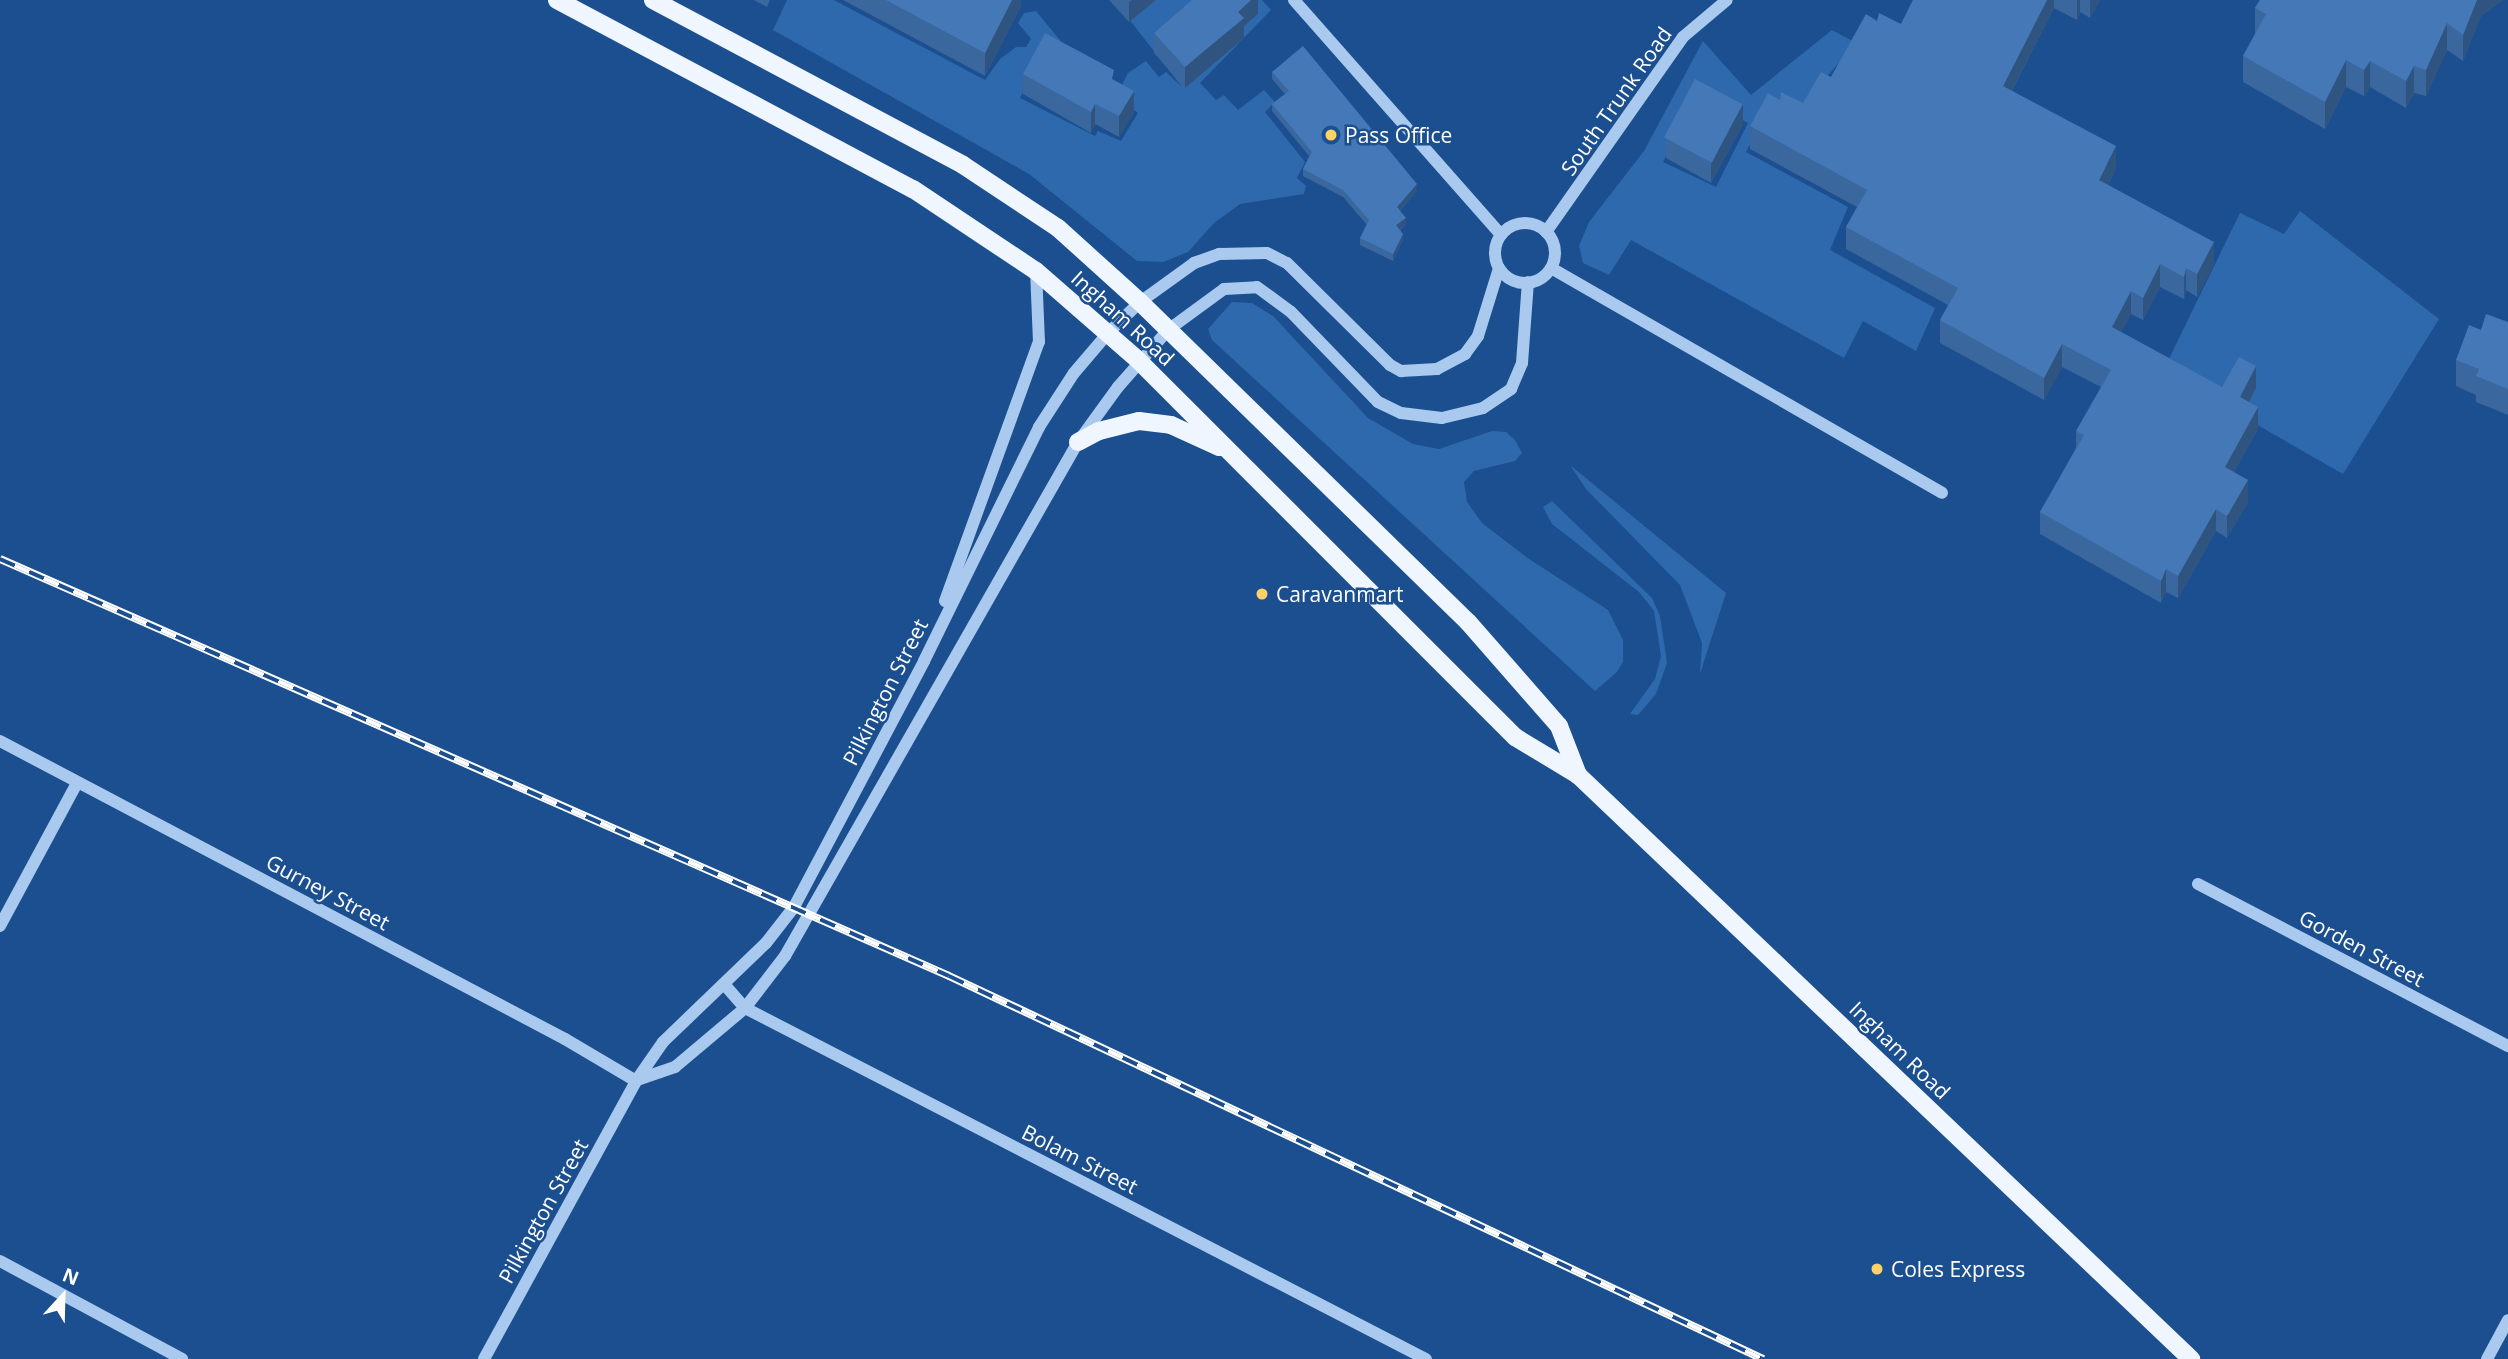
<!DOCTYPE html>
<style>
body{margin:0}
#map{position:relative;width:2508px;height:1359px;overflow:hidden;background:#1b4f8f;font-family:"Open Sans",sans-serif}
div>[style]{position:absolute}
.green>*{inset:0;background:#2e69ad}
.minor>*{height:12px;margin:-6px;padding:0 6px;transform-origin:6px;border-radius:6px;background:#a9c9ee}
.minor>.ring{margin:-6px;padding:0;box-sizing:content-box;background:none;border:12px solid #a9c9ee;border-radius:50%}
.major>*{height:18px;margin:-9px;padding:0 9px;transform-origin:9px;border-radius:9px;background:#f0f6ff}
.rail>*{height:8px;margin-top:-4px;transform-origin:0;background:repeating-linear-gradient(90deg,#1b4f8f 0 16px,#fff 0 32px);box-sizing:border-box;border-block:2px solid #fff}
.wall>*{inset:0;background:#3a679d}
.shaded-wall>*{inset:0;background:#305480}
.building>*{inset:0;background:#4478b7;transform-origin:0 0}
.dots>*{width:19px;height:19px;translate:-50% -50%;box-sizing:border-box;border:4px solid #1b4f8f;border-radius:50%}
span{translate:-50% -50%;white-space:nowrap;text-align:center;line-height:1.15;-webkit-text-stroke:5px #1b4f8f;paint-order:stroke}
.street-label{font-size:21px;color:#fff}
.poi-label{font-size:21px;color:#fff}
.left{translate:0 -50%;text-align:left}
.north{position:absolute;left:28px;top:1261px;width:70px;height:70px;-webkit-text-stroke:5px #1b4f8f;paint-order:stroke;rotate:22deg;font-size:19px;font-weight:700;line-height:28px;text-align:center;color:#fff}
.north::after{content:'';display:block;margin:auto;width:24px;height:32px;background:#fff;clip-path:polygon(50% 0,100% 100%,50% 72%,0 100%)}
</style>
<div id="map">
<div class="green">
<div style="clip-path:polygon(787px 0,834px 0,985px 80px,1000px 59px,1016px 47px,1026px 47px,1031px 39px,1018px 23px,1024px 13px,1036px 11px,1086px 72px,1043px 49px,1020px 98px,1095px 136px,1098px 131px,1121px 141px,1138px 113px,1116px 97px,1128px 73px,1146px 61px,1159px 77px,1166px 72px,1182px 87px,1114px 0,1262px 0,1271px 10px,1200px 83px,1216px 100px,1224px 95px,1238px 110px,1264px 90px,1275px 102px,1265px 112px,1305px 162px,1297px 178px,1306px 186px,1304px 194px,1240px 204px,1214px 223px,1188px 252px,1163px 262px,1137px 261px,1029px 174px,773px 30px)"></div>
<div style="clip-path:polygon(evenodd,1832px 30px,1856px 43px,1818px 87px,1801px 118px,1767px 111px,1746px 152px,1848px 207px,1830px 250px,1935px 308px,1916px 351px,1863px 321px,1844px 358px,1631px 240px,1609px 275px,1583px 263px,1579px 246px,1589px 222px,1644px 151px,1703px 41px,1751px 95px,1832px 30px,1695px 96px,1748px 123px,1716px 187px,1663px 162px,1695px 96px)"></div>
<div style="clip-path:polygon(2300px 211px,2439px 319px,2343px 474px,2163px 371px,2240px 213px,2284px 234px)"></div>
<div style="clip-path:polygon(1232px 302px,1252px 303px,1273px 316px,1368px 418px,1413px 444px,1439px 449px,1492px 431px,1506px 432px,1515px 440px,1522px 453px,1515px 461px,1474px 471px,1464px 482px,1467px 502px,1482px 523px,1529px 559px,1608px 610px,1623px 640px,1623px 662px,1617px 672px,1595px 691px,1212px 340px,1208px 329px)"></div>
<div style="clip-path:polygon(1570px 465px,1726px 593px,1700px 674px,1702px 643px,1680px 585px,1586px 489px)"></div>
<div style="clip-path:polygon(1552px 501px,1652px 598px,1660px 616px,1667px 663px,1656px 694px,1638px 715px,1630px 714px,1655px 679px,1661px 656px,1654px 611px,1639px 592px,1552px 524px,1543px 507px)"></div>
</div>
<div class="minor">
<div style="left:1294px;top:0;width:313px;rotate:48.6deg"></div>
<div class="ring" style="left:1495px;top:223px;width:48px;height:48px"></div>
<div style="left:1546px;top:232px;width:238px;rotate:-54.9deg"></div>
<div style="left:1683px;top:37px;width:57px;rotate:-40.1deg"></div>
<div style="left:1551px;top:268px;width:451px;rotate:29.9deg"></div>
<div style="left:945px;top:601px;width:276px;rotate:-70.1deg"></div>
<div style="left:1039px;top:342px;width:71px;rotate:-92.4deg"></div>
<div style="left:0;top:741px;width:639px;rotate:27.81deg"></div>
<div style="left:565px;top:1039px;width:82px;rotate:30.6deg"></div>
<div style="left:2198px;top:884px;width:350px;rotate:27.6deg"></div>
<div style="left:0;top:926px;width:162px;rotate:-61.7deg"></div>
<div style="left:724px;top:984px;width:32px;rotate:49deg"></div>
<div style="left:745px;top:1008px;width:766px;rotate:27.27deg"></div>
<div style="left:637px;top:1080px;width:40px;rotate:-18.9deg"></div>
<div style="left:675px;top:1067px;width:92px;rotate:-40.1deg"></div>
<div style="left:745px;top:1008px;width:66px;rotate:-52.4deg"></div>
<div style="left:785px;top:956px;width:592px;rotate:-60.32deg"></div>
<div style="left:1078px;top:442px;width:68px;rotate:-54deg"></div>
<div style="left:1118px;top:387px;width:76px;rotate:-48.7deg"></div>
<div style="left:1168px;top:330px;width:69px;rotate:-36.2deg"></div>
<div style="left:1224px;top:289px;width:33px;rotate:-3deg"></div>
<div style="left:1257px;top:287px;width:42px;rotate:36.3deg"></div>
<div style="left:1291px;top:312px;width:125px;rotate:46deg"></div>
<div style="left:1378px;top:402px;width:25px;rotate:26deg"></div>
<div style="left:1401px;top:413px;width:41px;rotate:7deg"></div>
<div style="left:1442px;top:418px;width:42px;rotate:-13.7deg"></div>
<div style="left:1483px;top:408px;width:34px;rotate:-34deg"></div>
<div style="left:1511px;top:389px;width:28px;rotate:-67deg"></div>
<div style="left:1522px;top:363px;width:81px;rotate:-85.8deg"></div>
<div style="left:0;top:1261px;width:207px;rotate:28.3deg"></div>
<div style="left:484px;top:1359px;width:317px;rotate:-61.3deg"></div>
<div style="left:636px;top:1081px;width:47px;rotate:-55.3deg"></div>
<div style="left:663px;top:1042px;width:143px;rotate:-43.9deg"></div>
<div style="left:766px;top:943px;width:46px;rotate:-52.1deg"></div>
<div style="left:794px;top:907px;width:278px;rotate:-62.1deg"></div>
<div style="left:924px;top:661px;width:261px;rotate:-63.8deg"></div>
<div style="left:1039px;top:427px;width:64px;rotate:-57.1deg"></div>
<div style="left:1074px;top:373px;width:54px;rotate:-49.5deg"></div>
<div style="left:1109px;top:332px;width:43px;rotate:-44.1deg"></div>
<div style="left:1140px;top:302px;width:67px;rotate:-35.8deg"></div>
<div style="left:1194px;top:263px;width:27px;rotate:-20deg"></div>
<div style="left:1219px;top:254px;width:48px;rotate:-1.2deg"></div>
<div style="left:1267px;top:253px;width:22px;rotate:27deg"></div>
<div style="left:1287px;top:263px;width:145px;rotate:44.7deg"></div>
<div style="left:1390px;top:365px;width:13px;rotate:29deg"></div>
<div style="left:1401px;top:371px;width:36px;rotate:-3deg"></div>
<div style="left:1437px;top:369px;width:32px;rotate:-28deg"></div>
<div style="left:1465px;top:354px;width:22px;rotate:-54deg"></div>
<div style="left:1478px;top:336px;width:71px;rotate:-72.8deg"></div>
<div style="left:2487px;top:1359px;width:44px;rotate:-61.7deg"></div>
</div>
<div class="major">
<div style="left:557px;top:0;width:403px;rotate:28deg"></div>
<div style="left:913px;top:189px;width:148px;rotate:33.7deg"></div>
<div style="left:1036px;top:271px;width:137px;rotate:41.1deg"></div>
<div style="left:1139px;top:361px;width:532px;rotate:45deg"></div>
<div style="left:1515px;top:737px;width:74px;rotate:31.1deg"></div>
<div style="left:1578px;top:775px;width:847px;rotate:43.61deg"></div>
<div style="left:653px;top:0;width:351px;rotate:28deg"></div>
<div style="left:963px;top:165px;width:114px;rotate:33.6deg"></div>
<div style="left:1058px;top:228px;width:110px;rotate:42.1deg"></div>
<div style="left:1140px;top:302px;width:458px;rotate:44.3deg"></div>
<div style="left:1468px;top:622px;width:138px;rotate:48.8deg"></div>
<div style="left:1559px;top:726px;width:53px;rotate:68.8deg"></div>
<div style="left:1078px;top:442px;width:24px;rotate:-28deg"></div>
<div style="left:1099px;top:431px;width:41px;rotate:-14deg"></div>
<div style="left:1139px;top:421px;width:32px;rotate:7deg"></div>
<div style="left:1171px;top:425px;width:53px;rotate:24.6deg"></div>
</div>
<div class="rail">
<div style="left:0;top:559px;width:1037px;rotate:23.72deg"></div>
<div style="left:949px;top:976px;width:900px;rotate:25.2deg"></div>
</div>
<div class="wall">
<div style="clip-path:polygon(754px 0,770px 0,767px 7px)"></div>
<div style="clip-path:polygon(843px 0,1021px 0,1021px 6px,985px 76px)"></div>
<div style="clip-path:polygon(1109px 0,1156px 0,1129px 22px)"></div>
<div style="clip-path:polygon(1258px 0,1258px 14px,1244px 26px,1244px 38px,1185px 88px,1154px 53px,1154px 33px)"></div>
<div style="clip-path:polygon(1913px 0,2100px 0,2090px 18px,2080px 12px,2077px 20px,2054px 8px,2012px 91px,2116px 169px,2108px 185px,2214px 264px,2197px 297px,2186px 290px,2184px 299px,2160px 287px,2143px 320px,2131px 314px,2121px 332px,2222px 387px,2256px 388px,2249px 402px,2258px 429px,2234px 472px,2248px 502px,2227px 538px,2216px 531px,2178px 598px,2166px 592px,2161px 603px,2040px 534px,2040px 512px,2076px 448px,2076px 431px,2101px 387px,2062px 367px,2044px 400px,1940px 343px,1940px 320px,1948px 305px,1846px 249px,1846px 227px,1857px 207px,1750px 149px,1750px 126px,1780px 100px,1803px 103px,1831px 77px,1877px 21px,1901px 24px)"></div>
<div style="clip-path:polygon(2260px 0,2503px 0,2481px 16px,2463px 61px,2447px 50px,2426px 96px,2414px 93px,2406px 108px,2370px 87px,2364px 96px,2346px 87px,2325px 129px,2243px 82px,2243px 56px,2255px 34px,2255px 8px)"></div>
<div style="clip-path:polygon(1272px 72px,1417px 191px,1400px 211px,1406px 225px,1400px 230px,1403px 240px,1393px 261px,1360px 245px,1360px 238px,1367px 225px,1343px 197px,1303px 176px,1303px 169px,1309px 156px,1272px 111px,1272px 104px,1285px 94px,1272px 79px)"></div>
<div style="clip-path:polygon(1023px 74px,1114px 81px,1134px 112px,1119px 137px,1095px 124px,1091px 133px,1023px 94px)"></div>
<div style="clip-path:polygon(1743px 124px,1711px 183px,1666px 158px,1666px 138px)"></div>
<div style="clip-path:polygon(2508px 322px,2508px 415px,2476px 402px,2476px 395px,2456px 386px,2456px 360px,2481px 330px)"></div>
</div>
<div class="shaded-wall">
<div style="clip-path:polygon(1012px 0,1021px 0,1021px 6px,985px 76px,985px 53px)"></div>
<div style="clip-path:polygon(1132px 0,1156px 0,1129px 22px,1129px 2px)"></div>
<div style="clip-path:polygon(1251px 0,1258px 0,1258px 14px,1244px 26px,1244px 38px,1185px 88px,1185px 67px,1238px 12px)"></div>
<div style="clip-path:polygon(2047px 0,2054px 0,2054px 8px,2003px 108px,2003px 86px)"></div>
<div style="clip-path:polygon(2077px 0,2080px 0,2080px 12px,2077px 20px)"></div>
<div style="clip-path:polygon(2090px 0,2100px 0,2090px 18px)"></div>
<div style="clip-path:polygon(2477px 0,2503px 0,2481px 16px,2463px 61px,2463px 35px)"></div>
<div style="clip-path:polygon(2447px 23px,2447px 50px,2426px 96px,2426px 70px)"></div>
<div style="clip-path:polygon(2346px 60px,2346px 87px,2325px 129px,2325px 102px)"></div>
<div style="clip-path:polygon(2370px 61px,2370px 87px,2364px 96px,2364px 70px)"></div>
<div style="clip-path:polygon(2414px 66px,2414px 93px,2406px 108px,2406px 81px)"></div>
<div style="clip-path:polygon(1134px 91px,1134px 112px,1119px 137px,1119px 116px)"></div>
<div style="clip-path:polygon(1095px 104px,1095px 124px,1091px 133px,1091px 112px)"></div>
<div style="clip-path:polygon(1743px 104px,1743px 124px,1711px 183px,1711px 163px)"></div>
<div style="clip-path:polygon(2116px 146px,2116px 169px,2099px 202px,2099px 180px)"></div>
<div style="clip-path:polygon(1417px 184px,1417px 191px,1397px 214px,1397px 207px)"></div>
<div style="clip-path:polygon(1406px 218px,1406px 225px,1396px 232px,1396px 225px)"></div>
<div style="clip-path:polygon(1403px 234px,1403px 240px,1393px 261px,1393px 254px)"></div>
<div style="clip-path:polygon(2214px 242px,2214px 264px,2197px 297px,2197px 274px)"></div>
<div style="clip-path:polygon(2160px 264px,2160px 287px,2143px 320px,2143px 298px)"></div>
<div style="clip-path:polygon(2186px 268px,2186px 290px,2184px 299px,2184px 277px)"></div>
<div style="clip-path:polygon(2131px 291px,2131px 314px,2112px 349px,2112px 327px)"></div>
<div style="clip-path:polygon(2062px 344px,2062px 367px,2044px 400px,2044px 378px)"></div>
<div style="clip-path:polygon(2256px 366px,2256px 388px,2240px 420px,2240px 397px)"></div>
<div style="clip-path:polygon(2258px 407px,2258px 429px,2225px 489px,2225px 467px)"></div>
<div style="clip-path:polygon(2248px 480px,2248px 502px,2227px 538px,2227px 516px)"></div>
<div style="clip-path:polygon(2216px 509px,2216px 531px,2178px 598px,2178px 576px)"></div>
<div style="clip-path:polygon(2166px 569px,2166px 592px,2161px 603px,2161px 581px)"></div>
</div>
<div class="building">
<div style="clip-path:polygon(886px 0,1012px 0,985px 53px)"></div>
<div style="clip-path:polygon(1192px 0,1251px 0,1238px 12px,1244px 18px,1185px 67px,1154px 33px)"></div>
<div style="clip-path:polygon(1913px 0,2047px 0,2003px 86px,2116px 146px,2099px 180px,2214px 242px,2197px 274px,2186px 268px,2184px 277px,2160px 264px,2143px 298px,2131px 291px,2112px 327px,2222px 387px,2239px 357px,2256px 366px,2240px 397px,2258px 407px,2225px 467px,2248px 480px,2227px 516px,2216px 509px,2178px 576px,2166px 569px,2161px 581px,2040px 512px,2084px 435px,2076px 431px,2111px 370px,2062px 344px,2044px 378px,1940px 320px,1958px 288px,1846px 227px,1867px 190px,1750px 126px,1768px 93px,1780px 100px,1781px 92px,1803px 103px,1821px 72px,1831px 77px,1866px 14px,1877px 21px,1879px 13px,1901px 24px)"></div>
<div style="clip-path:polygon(2260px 0,2477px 0,2463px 35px,2447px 23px,2426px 70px,2414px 66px,2406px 81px,2370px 61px,2364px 70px,2346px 60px,2325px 102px,2243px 56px,2266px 14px,2255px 8px)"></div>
<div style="clip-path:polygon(1045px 33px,1114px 70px,1112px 79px,1134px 91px,1119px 116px,1095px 104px,1091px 112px,1023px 74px)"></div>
<div style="clip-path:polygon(1303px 46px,1417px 184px,1397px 207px,1406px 218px,1396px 225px,1403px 234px,1393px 254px,1360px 238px,1369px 220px,1343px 190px,1303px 169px,1312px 152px,1272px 104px,1289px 91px,1272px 72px)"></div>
<div style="left:1695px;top:79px;width:54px;height:66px;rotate:28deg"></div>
<div style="clip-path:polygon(2486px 314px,2508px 322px,2508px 389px,2476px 376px,2479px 369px,2456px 360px,2469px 325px,2481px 330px)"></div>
</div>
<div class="dots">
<div style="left:1331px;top:135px;background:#ffd166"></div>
<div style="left:1262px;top:594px;background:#ffd166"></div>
<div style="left:1877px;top:1269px;background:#ffd166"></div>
</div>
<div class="street-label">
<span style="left:1616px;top:101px;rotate:-55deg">South Trunk Road</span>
<span style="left:1123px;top:318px;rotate:42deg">Ingham Road</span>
<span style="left:885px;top:692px;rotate:-63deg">Pilkington Street</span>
<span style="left:328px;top:892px;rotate:28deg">Gurney Street</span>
<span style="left:2362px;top:948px;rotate:28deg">Gorden Street</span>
<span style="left:1900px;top:1050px;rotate:44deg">Ingham Road</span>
<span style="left:1080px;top:1159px;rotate:27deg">Bolam Street</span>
<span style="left:543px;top:1211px;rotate:-61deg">Pilkington Street</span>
</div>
<div class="poi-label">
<span class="left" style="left:1345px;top:135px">Pass Office</span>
<span class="left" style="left:1276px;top:594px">Caravanmart</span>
<span class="left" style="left:1891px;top:1269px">Coles Express</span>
</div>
<div class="north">N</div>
</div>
